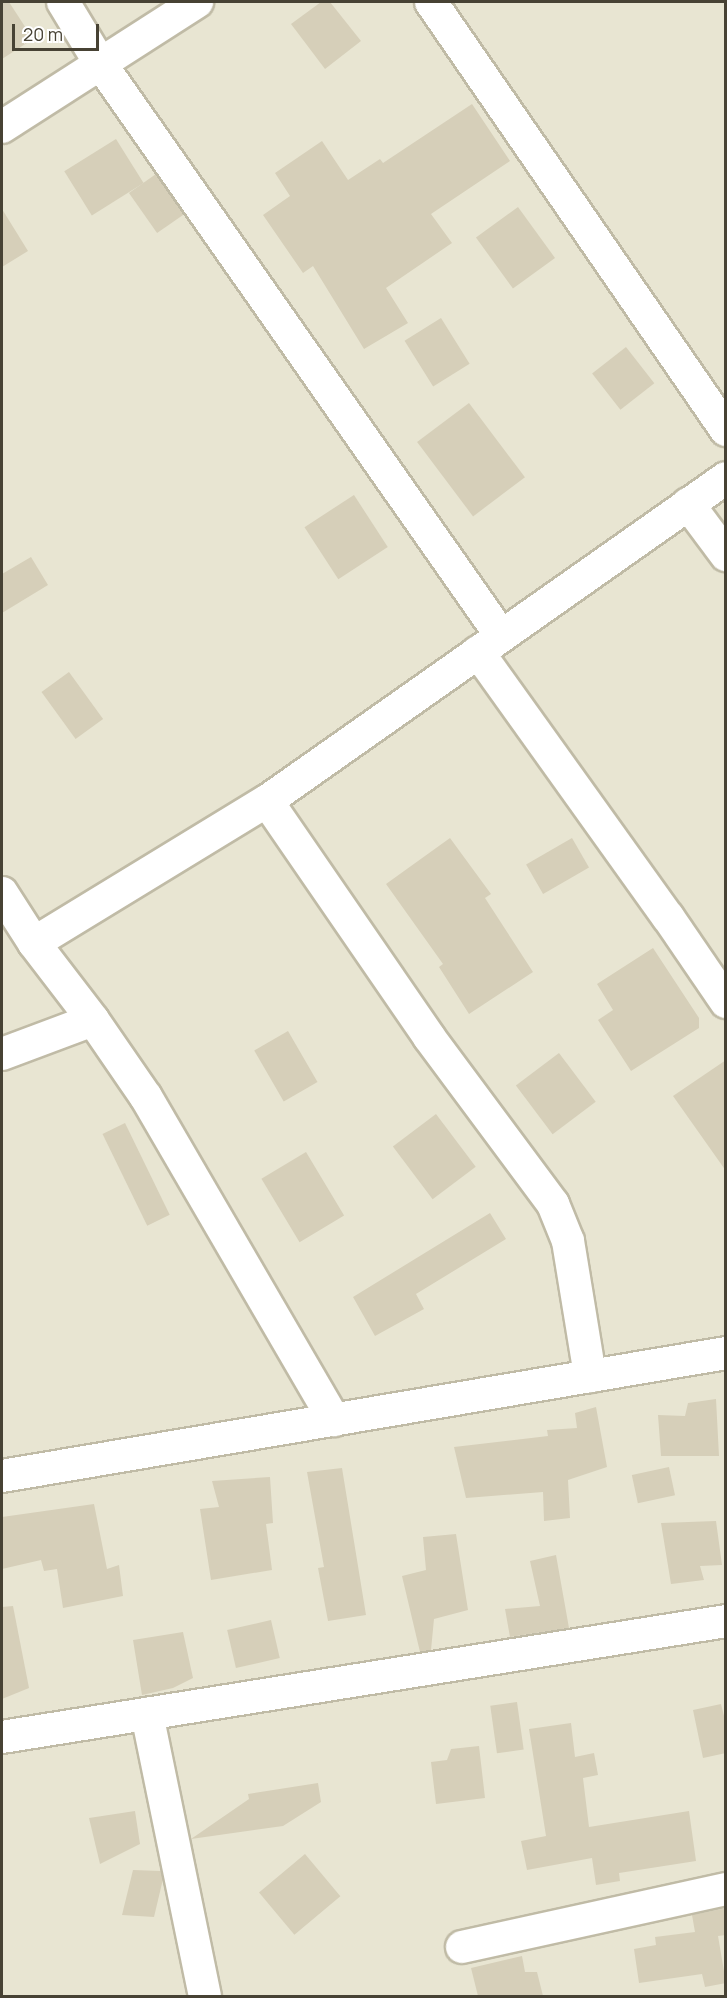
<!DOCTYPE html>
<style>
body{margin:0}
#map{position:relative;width:727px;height:1998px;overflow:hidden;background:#f4f1e4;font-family:Manrope,sans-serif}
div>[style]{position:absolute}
.residential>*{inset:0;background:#e8e5d2;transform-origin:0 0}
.building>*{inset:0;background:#d6cfb9;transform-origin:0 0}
.roads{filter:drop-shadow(2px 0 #c0bba6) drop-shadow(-2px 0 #c0bba6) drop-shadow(0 2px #c0bba6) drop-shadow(0 -2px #c0bba6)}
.street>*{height:32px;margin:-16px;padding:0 16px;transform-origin:16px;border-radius:16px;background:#fff}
span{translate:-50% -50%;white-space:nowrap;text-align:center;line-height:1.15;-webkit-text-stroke:5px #fff;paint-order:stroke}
.frame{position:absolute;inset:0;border:3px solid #474234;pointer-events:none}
.scale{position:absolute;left:12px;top:24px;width:87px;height:27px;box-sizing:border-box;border:3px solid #474234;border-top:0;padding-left:8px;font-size:18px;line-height:21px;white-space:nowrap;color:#474234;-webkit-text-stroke:4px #fff;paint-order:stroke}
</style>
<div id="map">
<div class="residential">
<div style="left:2px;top:2px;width:723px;height:1994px"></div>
</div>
<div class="building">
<div style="clip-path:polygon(2px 2px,9px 2px,33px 39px,2px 59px)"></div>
<div style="clip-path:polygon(321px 2px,330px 2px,361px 41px,325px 69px,291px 24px)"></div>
<div style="clip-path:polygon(472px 104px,510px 161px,431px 214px,452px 243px,386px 288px,408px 323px,364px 349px,313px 266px,303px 273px,263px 215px,290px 196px,275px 173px,322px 141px,348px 180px,380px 159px,383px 163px)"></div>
<div style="left:116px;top:139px;width:52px;height:61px;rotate:58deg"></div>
<div style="left:156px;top:174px;width:49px;height:33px;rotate:55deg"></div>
<div style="left:518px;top:207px;width:63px;height:52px;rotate:54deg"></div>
<div style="clip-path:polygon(2px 209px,28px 251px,2px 267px)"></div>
<div style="left:441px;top:318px;width:54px;height:43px;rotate:58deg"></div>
<div style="left:626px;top:347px;width:46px;height:43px;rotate:52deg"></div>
<div style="left:469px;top:403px;width:93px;height:65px;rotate:53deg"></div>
<div style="left:354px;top:495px;width:62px;height:59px;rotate:57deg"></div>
<div style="clip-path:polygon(31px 557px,48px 585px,2px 613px,2px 574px)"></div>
<div style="left:69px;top:672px;width:58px;height:34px;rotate:54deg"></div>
<div style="clip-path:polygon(450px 838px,491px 894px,485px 898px,533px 972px,469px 1014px,439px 967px,443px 964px,386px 884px)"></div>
<div style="left:572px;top:838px;width:34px;height:53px;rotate:60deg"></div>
<div style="clip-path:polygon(653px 948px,699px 1018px,699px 1028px,631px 1071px,598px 1020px,613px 1010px,597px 984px)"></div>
<div style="left:288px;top:1031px;width:59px;height:39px;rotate:60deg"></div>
<div style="left:559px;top:1053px;width:61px;height:54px;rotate:53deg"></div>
<div style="clip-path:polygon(726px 1060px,726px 1171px,673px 1096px)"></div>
<div style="left:436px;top:1114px;width:66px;height:54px;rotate:53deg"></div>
<div style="left:125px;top:1123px;width:102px;height:25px;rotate:64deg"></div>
<div style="left:306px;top:1152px;width:74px;height:52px;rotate:59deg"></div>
<div style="clip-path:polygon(490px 1213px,506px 1239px,416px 1294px,424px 1309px,375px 1336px,353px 1297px)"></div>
<div style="clip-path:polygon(716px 1399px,719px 1456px,661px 1456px,658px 1415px,685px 1416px,688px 1403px)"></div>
<div style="clip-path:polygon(596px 1407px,607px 1467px,568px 1480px,570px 1518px,544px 1521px,543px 1492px,466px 1498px,454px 1447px,548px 1436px,547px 1430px,577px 1428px,575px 1413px)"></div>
<div style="left:669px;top:1467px;width:29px;height:38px;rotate:78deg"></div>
<div style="clip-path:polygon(342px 1468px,366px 1615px,328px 1621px,318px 1568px,324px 1567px,307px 1472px)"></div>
<div style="clip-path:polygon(270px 1477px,273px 1523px,266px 1524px,272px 1570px,211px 1580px,200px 1509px,219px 1507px,212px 1481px)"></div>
<div style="clip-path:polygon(94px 1504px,107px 1569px,119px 1565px,123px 1596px,63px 1608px,57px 1569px,44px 1571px,41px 1560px,2px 1569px,2px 1517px)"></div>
<div style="clip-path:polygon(716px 1521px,722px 1565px,700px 1566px,704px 1580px,671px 1584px,661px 1523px)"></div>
<div style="clip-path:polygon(456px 1534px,468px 1610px,434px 1619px,431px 1650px,420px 1652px,402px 1576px,426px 1570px,423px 1537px)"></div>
<div style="clip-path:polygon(556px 1555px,569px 1628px,510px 1637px,505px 1609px,540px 1606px,530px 1561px)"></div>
<div style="clip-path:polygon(13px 1606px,29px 1688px,2px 1699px,2px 1607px)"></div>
<div style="left:271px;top:1620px;width:39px;height:45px;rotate:77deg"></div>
<div style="clip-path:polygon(183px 1632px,193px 1678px,173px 1688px,142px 1695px,133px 1640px)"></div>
<div style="left:517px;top:1702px;width:48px;height:27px;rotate:82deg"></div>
<div style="clip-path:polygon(721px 1704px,726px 1724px,726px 1753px,703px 1758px,693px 1710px)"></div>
<div style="clip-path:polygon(571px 1723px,575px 1757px,594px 1753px,598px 1775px,583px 1778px,589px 1827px,689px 1811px,696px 1861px,619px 1873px,620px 1881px,596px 1885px,592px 1858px,527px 1870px,521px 1841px,546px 1836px,529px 1729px)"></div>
<div style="clip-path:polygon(479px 1746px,485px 1798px,436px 1804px,431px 1762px,447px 1760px,451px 1749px)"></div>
<div style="clip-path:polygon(318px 1783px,321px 1802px,283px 1826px,191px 1839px,249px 1799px,248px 1794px)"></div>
<div style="clip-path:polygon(135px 1811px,140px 1844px,100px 1864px,89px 1818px)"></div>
<div style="left:305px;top:1854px;width:55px;height:60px;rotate:50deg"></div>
<div style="clip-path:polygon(133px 1870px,161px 1871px,163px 1879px,154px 1917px,122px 1915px)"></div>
<div style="clip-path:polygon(726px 1908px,726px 1935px,718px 1936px,726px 1983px,705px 1987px,702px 1974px,639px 1983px,634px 1949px,656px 1945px,655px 1937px,695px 1932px,692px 1915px)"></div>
<div style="clip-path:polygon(522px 1956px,525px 1972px,537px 1972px,543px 1996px,478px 1996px,471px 1968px)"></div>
</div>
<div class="roads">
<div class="street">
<div style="left:63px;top:2px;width:71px;rotate:58.8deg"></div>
<div style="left:100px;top:63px;width:697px;rotate:54.99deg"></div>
<div style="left:431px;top:2px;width:520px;rotate:55.42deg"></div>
<div style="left:2px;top:127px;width:232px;rotate:-32.7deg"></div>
<div style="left:688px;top:504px;width:64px;rotate:53.3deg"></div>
<div style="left:478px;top:652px;width:326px;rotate:54.4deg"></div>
<div style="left:668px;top:917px;width:103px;rotate:55.7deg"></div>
<div style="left:267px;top:801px;width:286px;rotate:55.5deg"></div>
<div style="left:429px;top:1037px;width:208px;rotate:53.4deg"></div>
<div style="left:553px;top:1204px;width:40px;rotate:68deg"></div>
<div style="left:568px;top:1241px;width:137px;rotate:80.7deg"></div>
<div style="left:2px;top:893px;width:59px;rotate:57.4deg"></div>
<div style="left:34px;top:943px;width:97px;rotate:52.5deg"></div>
<div style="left:93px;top:1020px;width:93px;rotate:55.5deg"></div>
<div style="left:146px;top:1097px;width:374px;rotate:59.8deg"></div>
<div style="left:34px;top:943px;width:273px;rotate:-31.4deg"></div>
<div style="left:267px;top:801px;width:561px;rotate:-35.13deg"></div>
<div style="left:2px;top:1054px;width:97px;rotate:-20.5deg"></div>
<div style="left:2px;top:1476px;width:734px;rotate:-9.64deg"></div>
<div style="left:147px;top:1714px;width:288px;rotate:78.4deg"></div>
<div style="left:2px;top:1737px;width:733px;rotate:-9.1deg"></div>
<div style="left:462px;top:1947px;width:270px;rotate:-12.4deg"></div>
</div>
</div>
<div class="frame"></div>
<div class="scale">20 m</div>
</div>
